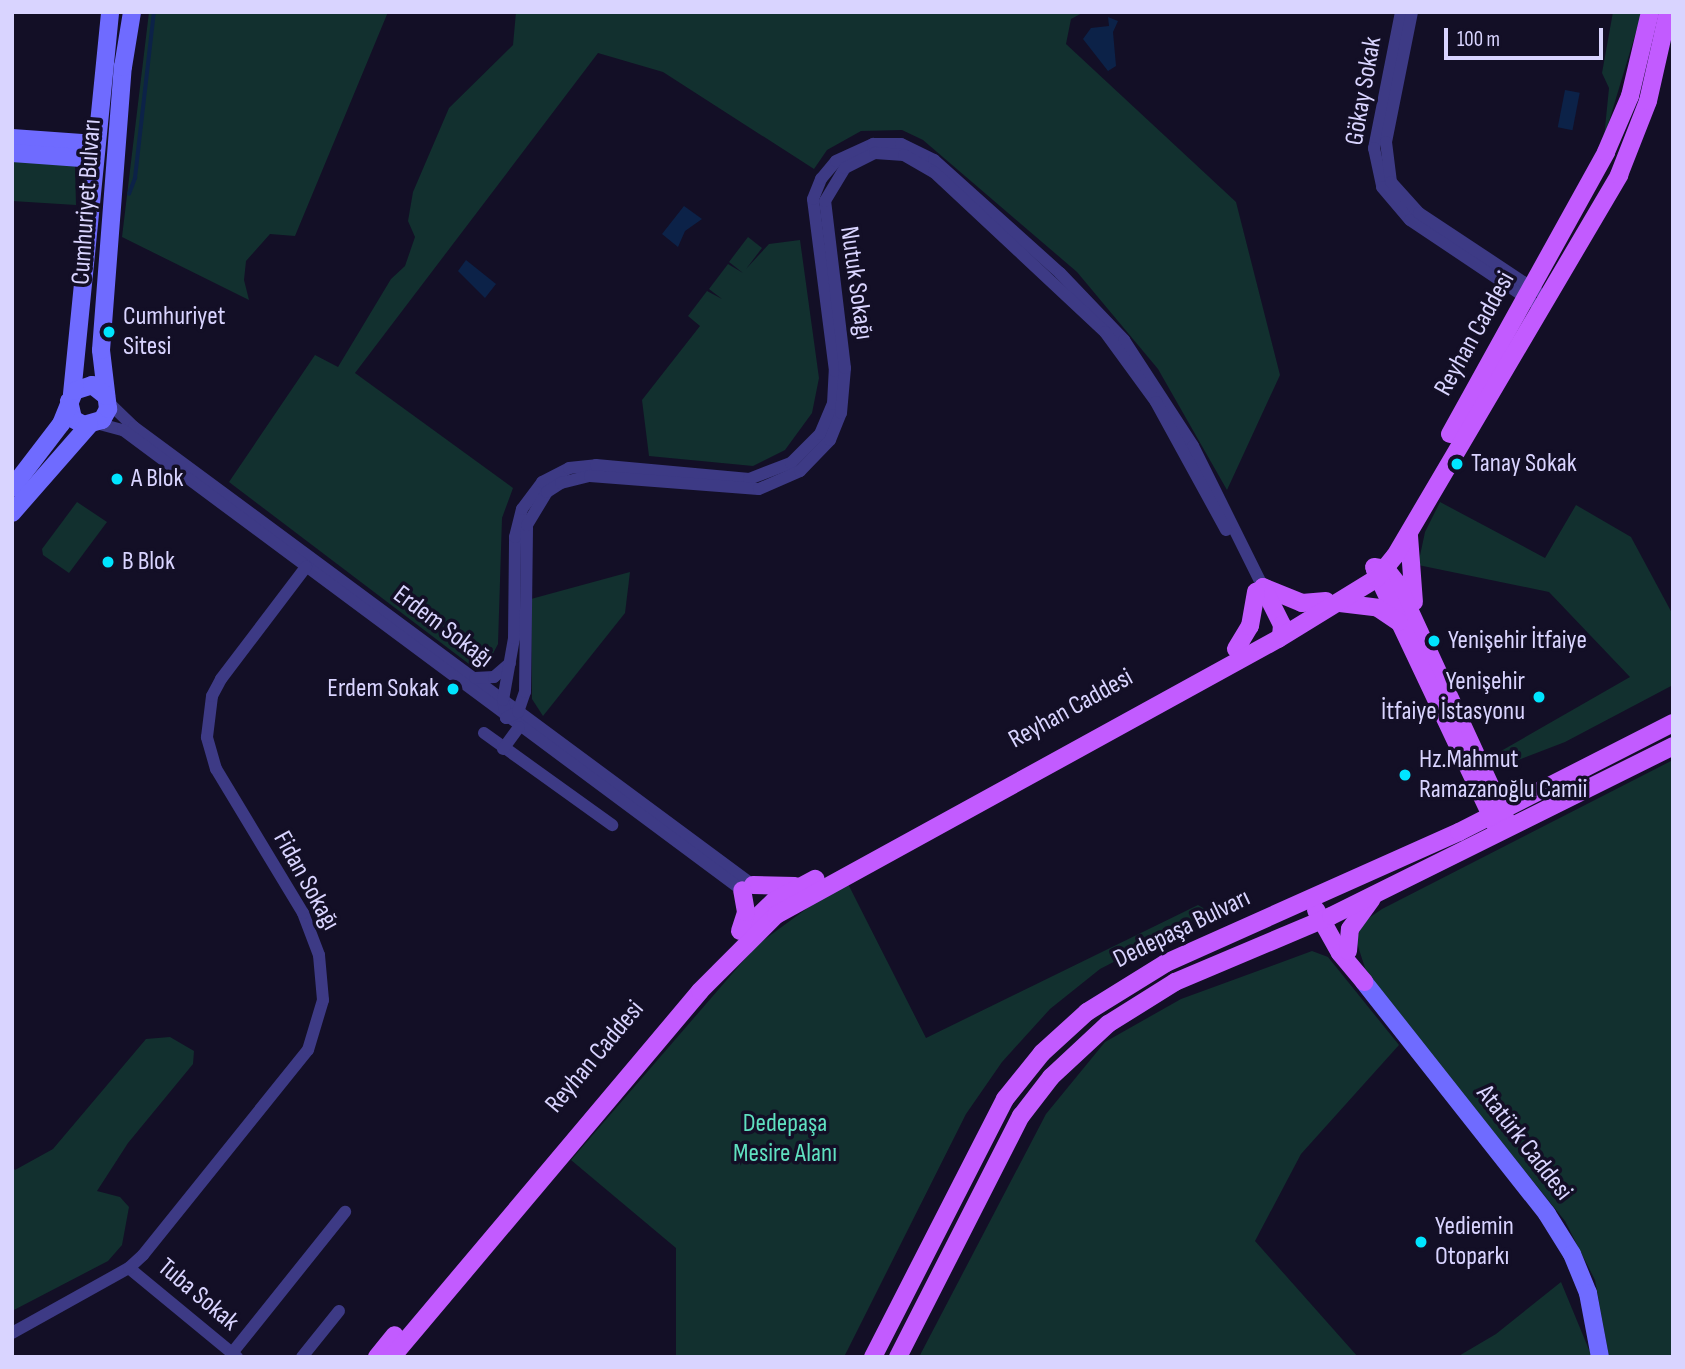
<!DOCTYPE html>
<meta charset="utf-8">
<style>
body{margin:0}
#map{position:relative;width:1685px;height:1369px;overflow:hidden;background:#130f26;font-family:"Sofia Sans Condensed",sans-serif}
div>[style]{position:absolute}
.green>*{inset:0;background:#12302f}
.water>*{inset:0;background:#0c2248;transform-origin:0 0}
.stream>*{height:3.5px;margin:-1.75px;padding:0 1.75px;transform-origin:1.75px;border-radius:1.75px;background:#0c2248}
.street>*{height:12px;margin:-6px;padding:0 6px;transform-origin:6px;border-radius:6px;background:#3d3a85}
.secondary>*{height:18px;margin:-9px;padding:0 9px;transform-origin:9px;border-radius:9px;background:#6f6bff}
.primary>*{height:18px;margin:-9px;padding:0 9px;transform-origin:9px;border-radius:9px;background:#c25bff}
.dots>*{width:19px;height:19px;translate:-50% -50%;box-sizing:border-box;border:4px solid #130f26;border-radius:50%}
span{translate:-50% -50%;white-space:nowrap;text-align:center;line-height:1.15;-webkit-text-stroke:7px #130f26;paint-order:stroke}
.street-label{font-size:26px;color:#d9d4ff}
.poi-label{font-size:26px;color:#d9d4ff}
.left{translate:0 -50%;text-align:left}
.right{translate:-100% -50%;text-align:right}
.park-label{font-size:26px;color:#5fe0c0}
.frame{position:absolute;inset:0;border:14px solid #d9d4ff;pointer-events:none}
.scale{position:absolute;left:1444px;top:28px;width:159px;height:32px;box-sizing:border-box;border:4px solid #d9d4ff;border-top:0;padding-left:9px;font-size:21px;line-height:24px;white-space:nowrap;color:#d9d4ff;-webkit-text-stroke:5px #130f26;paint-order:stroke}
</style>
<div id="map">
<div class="green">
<div style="clip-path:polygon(149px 12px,388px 12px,295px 236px,270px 234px,246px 261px,244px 280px,249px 300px,122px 237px)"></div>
<div style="clip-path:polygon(516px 12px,1084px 12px,1071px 19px,1066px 44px,1236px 202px,1280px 375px,1227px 490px,1158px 369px,1077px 272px,923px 140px,902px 130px,861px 131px,827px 150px,814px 169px,663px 72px,598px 53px,355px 373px,513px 488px,502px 518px,498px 644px,488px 663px,469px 664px,229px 482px,315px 355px,338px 367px,391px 279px,405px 266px,415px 237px,408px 221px,413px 192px,449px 108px,513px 45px)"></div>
<div style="clip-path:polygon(1613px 12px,1642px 12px,1604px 138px,1609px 88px,1602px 73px)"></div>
<div style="clip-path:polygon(12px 158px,75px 165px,76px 205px,12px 201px)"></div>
<div style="clip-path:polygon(748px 237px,762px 248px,746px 269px,769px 244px,800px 240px,819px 378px,812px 413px,785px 450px,753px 466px,649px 456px,642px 400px,700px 326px,688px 316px,707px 291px,722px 299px,709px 289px,728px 264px,743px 273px,729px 262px)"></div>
<div style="clip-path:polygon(77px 502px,107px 522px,69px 573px,43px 555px,42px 549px)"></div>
<div style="clip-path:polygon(1440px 502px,1545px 558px,1576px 505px,1631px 537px,1673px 615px,1673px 685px,1565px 742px,1500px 767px,1494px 755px,1630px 677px,1549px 592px,1418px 565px,1425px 532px)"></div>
<div style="clip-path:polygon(630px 572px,625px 613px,543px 716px,532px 699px,531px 599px)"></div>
<div style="clip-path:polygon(1673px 760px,1673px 1357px,1609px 1357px,1595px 1280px,1565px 1221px,1393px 1007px,1365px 968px,1356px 940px,1363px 922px,1382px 909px)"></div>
<div style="clip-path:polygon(846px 880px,926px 1038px,1198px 905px,1210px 912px,1100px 969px,1050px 1009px,1002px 1062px,966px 1114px,844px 1357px,676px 1357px,676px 1248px,571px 1160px,757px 945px)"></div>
<div style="clip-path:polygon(1312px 951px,1328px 957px,1399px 1045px,1301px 1154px,1255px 1241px,1358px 1357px,919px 1357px,1046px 1114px,1105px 1042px,1181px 999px)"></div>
<div style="clip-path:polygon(170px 1037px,194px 1051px,193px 1064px,128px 1143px,97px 1191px,120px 1197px,129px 1207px,122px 1245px,108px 1261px,12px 1311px,12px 1166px,15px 1170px,53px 1149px,146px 1039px)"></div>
<div style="clip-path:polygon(1561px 1282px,1592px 1357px,1457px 1357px,1496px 1334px)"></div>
</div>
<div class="water">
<div style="clip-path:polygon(1108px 17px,1118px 21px,1113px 32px,1116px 66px,1108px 71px,1083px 39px,1091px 28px,1109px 26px)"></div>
<div style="left:1565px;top:90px;width:15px;height:38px;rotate:11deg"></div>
<div style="clip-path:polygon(684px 206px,702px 219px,685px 231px,678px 247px,662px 234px)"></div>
<div style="clip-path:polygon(466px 260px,496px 284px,485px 298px,458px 271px)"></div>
</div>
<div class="stream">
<div style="left:129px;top:194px;width:17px;rotate:-69deg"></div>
<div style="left:135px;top:178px;width:167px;rotate:-83.5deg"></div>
</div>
<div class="street">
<div style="left:1401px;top:12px;width:139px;rotate:101.2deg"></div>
<div style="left:1374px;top:148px;width:40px;rotate:78deg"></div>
<div style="left:1382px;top:187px;width:43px;rotate:49.7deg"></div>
<div style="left:1410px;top:220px;width:146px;rotate:33.8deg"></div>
<div style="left:1412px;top:12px;width:133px;rotate:101.3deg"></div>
<div style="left:1386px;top:142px;width:40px;rotate:82.9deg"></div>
<div style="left:1391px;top:182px;width:42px;rotate:47.9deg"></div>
<div style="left:1419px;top:213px;width:141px;rotate:33.5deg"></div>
<div style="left:108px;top:402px;width:36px;rotate:44deg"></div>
<div style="left:134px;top:427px;width:770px;rotate:36.5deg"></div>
<div style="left:96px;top:423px;width:28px;rotate:15deg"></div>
<div style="left:123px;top:430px;width:771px;rotate:36.62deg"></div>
<div style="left:475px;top:678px;width:19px;rotate:-3deg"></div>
<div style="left:494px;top:677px;width:21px;rotate:-41deg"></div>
<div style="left:506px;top:718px;width:18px;rotate:-99deg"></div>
<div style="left:503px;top:700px;width:63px;rotate:-79.9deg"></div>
<div style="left:514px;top:638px;width:101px;rotate:-89.4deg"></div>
<div style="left:515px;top:537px;width:29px;rotate:-76deg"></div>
<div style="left:522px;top:509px;width:34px;rotate:-53deg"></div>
<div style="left:542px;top:482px;width:30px;rotate:-27deg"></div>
<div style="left:569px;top:468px;width:27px;rotate:-6deg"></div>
<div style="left:596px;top:465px;width:154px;rotate:5.2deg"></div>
<div style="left:749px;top:479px;width:45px;rotate:-20.9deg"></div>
<div style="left:791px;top:463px;width:41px;rotate:-45deg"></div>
<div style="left:820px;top:434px;width:33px;rotate:-67deg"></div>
<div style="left:833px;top:404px;width:33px;rotate:-87deg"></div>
<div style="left:835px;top:371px;width:173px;rotate:-97.3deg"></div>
<div style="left:813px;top:199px;width:22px;rotate:-68deg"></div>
<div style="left:821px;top:179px;width:23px;rotate:-50deg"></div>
<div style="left:836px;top:161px;width:41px;rotate:-24.7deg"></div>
<div style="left:873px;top:144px;width:28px"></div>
<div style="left:901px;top:144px;width:37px;rotate:26deg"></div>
<div style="left:934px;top:160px;width:169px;rotate:41.9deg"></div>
<div style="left:1060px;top:273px;width:93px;rotate:46.3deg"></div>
<div style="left:1124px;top:340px;width:126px;rotate:56.9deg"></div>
<div style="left:1193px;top:446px;width:157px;rotate:63.6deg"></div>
<div style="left:506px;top:718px;width:13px;rotate:-27deg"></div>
<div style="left:518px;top:712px;width:21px;rotate:-71deg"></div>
<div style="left:525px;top:692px;width:167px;rotate:-89.3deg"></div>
<div style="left:527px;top:525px;width:39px;rotate:-59deg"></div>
<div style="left:547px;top:492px;width:17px;rotate:-33deg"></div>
<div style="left:561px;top:483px;width:30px;rotate:-14deg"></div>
<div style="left:590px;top:476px;width:169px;rotate:4.4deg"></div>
<div style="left:759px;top:489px;width:45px;rotate:-23.7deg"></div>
<div style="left:800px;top:471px;width:43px;rotate:-45.9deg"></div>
<div style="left:830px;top:440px;width:29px;rotate:-68deg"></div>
<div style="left:841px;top:413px;width:45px;rotate:-84.9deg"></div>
<div style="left:845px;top:368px;width:168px;rotate:-96.8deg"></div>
<div style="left:825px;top:201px;width:39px;rotate:-59deg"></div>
<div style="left:845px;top:168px;width:34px;rotate:-27deg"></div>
<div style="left:875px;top:153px;width:29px;rotate:4deg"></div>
<div style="left:904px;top:155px;width:34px;rotate:30deg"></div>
<div style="left:934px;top:172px;width:234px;rotate:43.1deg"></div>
<div style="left:1105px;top:332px;width:87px;rotate:53.9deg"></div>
<div style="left:1156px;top:402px;width:146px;rotate:61.3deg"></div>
<div style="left:484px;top:733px;width:158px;rotate:35.7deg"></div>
<div style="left:503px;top:749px;width:27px;rotate:-54deg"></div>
<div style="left:129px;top:1268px;width:140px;rotate:39.5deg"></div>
<div style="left:12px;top:1333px;width:134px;rotate:-29.1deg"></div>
<div style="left:129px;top:1268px;width:19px;rotate:-43deg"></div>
<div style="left:143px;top:1255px;width:263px;rotate:-51.2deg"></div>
<div style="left:308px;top:1050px;width:52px;rotate:-73.3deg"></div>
<div style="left:323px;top:1000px;width:45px;rotate:-95.1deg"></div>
<div style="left:319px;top:955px;width:45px;rotate:-110.9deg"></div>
<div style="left:303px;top:913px;width:168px;rotate:-121.1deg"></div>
<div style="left:216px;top:769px;width:33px;rotate:-106deg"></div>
<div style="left:207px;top:737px;width:41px;rotate:-83deg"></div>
<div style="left:212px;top:696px;width:19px;rotate:-62deg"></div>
<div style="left:221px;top:679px;width:141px;rotate:-52.8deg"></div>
<div style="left:232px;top:1353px;width:181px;rotate:-51.3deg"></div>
<div style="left:302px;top:1357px;width:59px;rotate:-51.2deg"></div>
</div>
<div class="secondary">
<div style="left:12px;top:138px;width:84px;rotate:4.1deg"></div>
<div style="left:12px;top:153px;width:83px;rotate:4.1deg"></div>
<div style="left:72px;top:394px;width:384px;rotate:-84.3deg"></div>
<div style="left:69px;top:401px;width:18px;rotate:77deg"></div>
<div style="left:73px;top:419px;width:13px;rotate:29deg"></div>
<div style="left:84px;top:425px;width:19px;rotate:-16deg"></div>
<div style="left:102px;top:420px;width:13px;rotate:-61deg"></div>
<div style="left:108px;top:409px;width:59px;rotate:-96.8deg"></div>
<div style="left:101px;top:350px;width:284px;rotate:-85.6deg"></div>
<div style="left:123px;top:67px;width:56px;rotate:-80.7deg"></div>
<div style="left:12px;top:488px;width:81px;rotate:-52.6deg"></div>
<div style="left:61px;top:424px;width:35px;rotate:-68deg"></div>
<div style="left:74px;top:391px;width:19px;rotate:-18deg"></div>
<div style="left:92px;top:385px;width:18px;rotate:38deg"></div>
<div style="left:12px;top:513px;width:117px;rotate:-48.8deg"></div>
<div style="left:1364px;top:982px;width:295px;rotate:51.7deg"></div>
<div style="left:1547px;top:1214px;width:47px;rotate:58deg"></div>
<div style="left:1572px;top:1254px;width:42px;rotate:67.7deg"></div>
<div style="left:1588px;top:1293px;width:65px;rotate:79.4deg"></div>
</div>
<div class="primary">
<div style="left:1450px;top:434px;width:322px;rotate:-61deg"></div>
<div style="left:1606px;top:152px;width:61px;rotate:-66.8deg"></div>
<div style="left:1630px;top:96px;width:86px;rotate:-76.6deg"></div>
<div style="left:1409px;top:536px;width:66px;rotate:85.7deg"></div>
<div style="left:1374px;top:567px;width:12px;rotate:9deg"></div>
<div style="left:1386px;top:569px;width:18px;rotate:52deg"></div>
<div style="left:1397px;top:583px;width:261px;rotate:65.3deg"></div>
<div style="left:1375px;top:570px;width:283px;rotate:64.7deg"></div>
<div style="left:1263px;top:587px;width:42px;rotate:22.3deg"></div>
<div style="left:1302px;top:603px;width:24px;rotate:-5deg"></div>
<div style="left:1263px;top:587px;width:42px;rotate:63.4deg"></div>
<div style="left:1282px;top:625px;width:11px;rotate:95deg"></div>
<div style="left:1340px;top:603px;width:38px;rotate:7deg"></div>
<div style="left:1378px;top:608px;width:25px;rotate:34deg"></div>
<div style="left:1236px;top:649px;width:27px;rotate:-59deg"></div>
<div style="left:1250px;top:626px;width:35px;rotate:-80deg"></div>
<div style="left:753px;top:885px;width:42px;rotate:1.4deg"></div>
<div style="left:1316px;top:910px;width:49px;rotate:60.8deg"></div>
<div style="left:1340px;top:953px;width:38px;rotate:50deg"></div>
<div style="left:747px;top:927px;width:37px;rotate:-44deg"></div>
<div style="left:774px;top:901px;width:47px;rotate:-28.2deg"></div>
<div style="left:740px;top:931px;width:20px;rotate:-72deg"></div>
<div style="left:746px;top:912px;width:22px;rotate:-100deg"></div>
<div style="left:1348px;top:951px;width:22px;rotate:-85deg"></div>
<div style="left:1350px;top:929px;width:37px;rotate:-54deg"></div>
<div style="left:377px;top:1357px;width:28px;rotate:-51deg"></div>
<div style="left:392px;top:1357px;width:478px;rotate:-49.9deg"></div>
<div style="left:700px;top:991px;width:107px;rotate:-45deg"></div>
<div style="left:776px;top:915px;width:573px;rotate:-28.8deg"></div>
<div style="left:1278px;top:639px;width:116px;rotate:-31.6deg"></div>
<div style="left:1377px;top:578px;width:28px;rotate:-51deg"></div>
<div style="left:1395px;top:556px;width:442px;rotate:-59.5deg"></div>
<div style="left:1619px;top:175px;width:79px;rotate:-68.6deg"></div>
<div style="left:1648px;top:101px;width:91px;rotate:-77.3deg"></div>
<div style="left:873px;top:1357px;width:290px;rotate:-62.9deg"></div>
<div style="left:1005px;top:1099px;width:59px;rotate:-51.2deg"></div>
<div style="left:1042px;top:1053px;width:61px;rotate:-42.3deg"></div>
<div style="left:1087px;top:1012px;width:93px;rotate:-31.8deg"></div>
<div style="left:1166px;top:963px;width:321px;rotate:-24.1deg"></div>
<div style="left:1459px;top:832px;width:240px;rotate:-27deg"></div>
<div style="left:898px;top:1357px;width:271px;rotate:-63deg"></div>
<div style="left:1021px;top:1116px;width:49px;rotate:-52.4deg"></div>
<div style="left:1051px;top:1077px;width:78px;rotate:-42.9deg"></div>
<div style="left:1108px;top:1024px;width:79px;rotate:-32.1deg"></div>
<div style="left:1175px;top:982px;width:169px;rotate:-22.9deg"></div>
<div style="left:1331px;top:916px;width:382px;rotate:-26.4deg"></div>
</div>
<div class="dots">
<div style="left:109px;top:332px;background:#00e5ff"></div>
<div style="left:1457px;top:464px;background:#00e5ff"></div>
<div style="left:117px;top:479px;background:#00e5ff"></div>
<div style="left:108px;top:562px;background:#00e5ff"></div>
<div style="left:1434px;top:641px;background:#00e5ff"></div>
<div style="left:453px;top:689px;background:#00e5ff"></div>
<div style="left:1539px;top:697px;background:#00e5ff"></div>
<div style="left:1405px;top:775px;background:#00e5ff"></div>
<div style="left:1421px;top:1242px;background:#00e5ff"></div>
</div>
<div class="street-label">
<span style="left:1364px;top:91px;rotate:-80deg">Gökay Sokak</span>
<span style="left:87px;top:202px;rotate:-86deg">Cumhuriyet Bulvarı</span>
<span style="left:856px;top:283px;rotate:82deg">Nutuk Sokağı</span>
<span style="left:1475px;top:334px;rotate:-61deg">Reyhan Caddesi</span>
<span style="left:443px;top:627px;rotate:37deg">Erdem Sokağı</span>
<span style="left:1071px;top:709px;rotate:-29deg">Reyhan Caddesi</span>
<span style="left:306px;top:881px;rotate:61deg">Fidan Sokağı</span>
<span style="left:1182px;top:929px;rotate:-26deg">Dedepaşa Bulvarı</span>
<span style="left:595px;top:1057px;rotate:-50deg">Reyhan Caddesi</span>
<span style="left:1524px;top:1143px;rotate:52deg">Atatürk Caddesi</span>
<span style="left:198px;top:1295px;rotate:40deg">Tuba Sokak</span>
</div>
<div class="poi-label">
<span class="left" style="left:123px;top:332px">Cumhuriyet<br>Sitesi</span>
<span class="left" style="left:1471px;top:464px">Tanay Sokak</span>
<span class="left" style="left:131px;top:479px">A Blok</span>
<span class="left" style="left:122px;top:562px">B Blok</span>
<span class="left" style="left:1448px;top:641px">Yenişehir İtfaiye</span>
<span class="right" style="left:1525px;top:697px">Yenişehir<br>İtfaiye İstasyonu</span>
<span class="right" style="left:439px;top:689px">Erdem Sokak</span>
<span class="left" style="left:1419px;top:775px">Hz.Mahmut<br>Ramazanoğlu Camii</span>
<span class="left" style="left:1435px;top:1242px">Yediemin<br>Otoparkı</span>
</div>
<div class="park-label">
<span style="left:785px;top:1139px">Dedepaşa<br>Mesire Alanı</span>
</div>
<div class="frame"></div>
<div class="scale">100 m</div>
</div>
